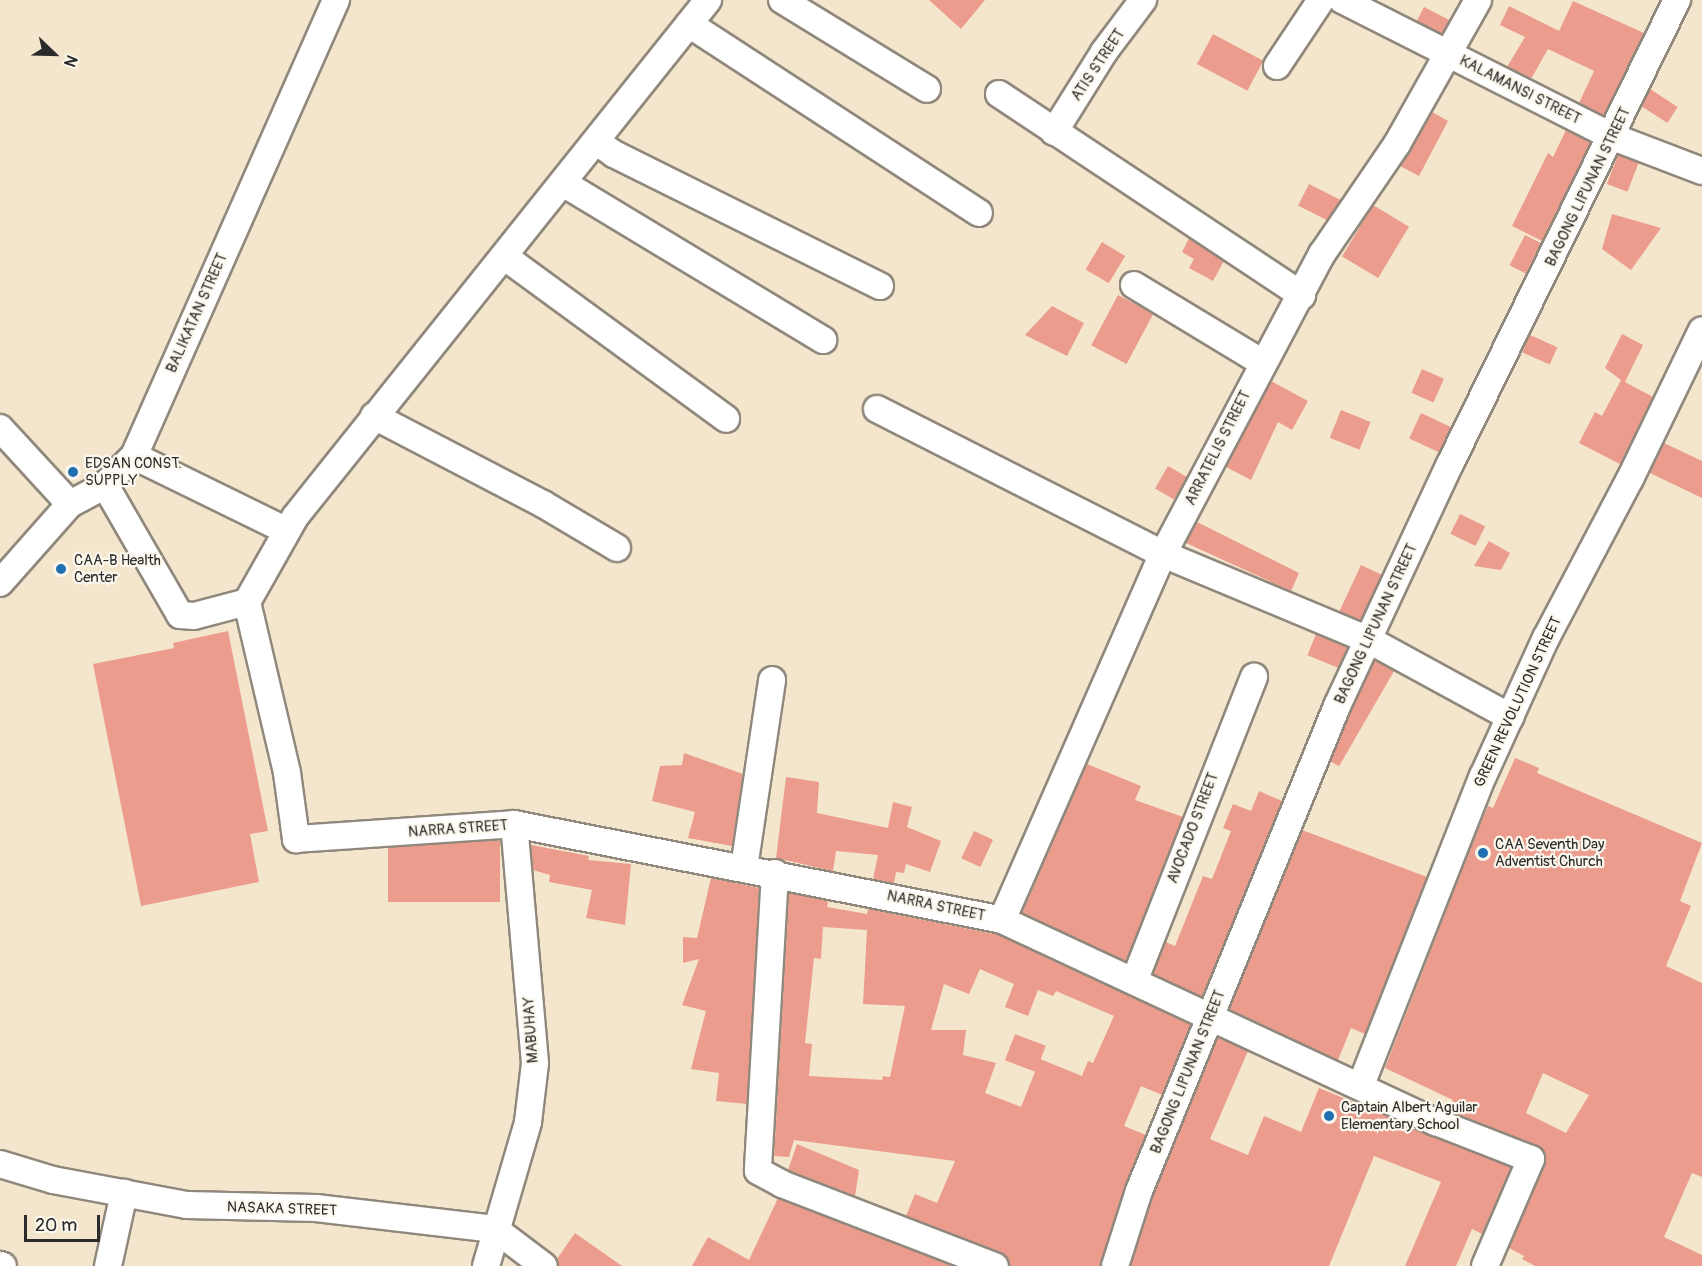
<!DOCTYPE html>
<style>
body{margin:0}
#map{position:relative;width:1702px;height:1266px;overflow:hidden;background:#f4e6cd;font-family:Pangolin,sans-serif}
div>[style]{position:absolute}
.building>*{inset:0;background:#eb9c8d;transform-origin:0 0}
.roads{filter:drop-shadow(2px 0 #90887c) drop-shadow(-2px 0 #90887c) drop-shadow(0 2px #90887c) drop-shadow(0 -2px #90887c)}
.minor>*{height:26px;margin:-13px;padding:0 13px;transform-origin:13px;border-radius:13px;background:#fff}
.dots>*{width:16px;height:16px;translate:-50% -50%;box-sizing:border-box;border:3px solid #fbf7ec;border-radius:50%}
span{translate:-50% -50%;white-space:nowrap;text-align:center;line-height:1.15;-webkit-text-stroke:4.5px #fbf7ec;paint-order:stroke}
.street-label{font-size:15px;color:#2b2b2b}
.poi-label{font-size:15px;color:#2b2b2b}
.left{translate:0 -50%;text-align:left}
.north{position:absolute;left:24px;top:24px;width:60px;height:60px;-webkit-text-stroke:4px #fbf7ec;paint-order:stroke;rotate:113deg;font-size:16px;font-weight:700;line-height:24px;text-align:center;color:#2b2b2b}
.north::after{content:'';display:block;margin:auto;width:21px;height:27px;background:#2b2b2b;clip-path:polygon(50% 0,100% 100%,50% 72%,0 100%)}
.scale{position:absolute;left:24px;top:1215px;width:76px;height:27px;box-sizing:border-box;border:3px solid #2b2b2b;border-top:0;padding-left:8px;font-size:18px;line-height:21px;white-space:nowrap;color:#2b2b2b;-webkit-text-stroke:4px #fbf7ec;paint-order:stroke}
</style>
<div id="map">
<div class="building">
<div style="clip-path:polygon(929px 0,985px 0,961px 29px)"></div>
<div style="clip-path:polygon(1573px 1px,1644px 33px,1604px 116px,1579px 103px,1594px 71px,1548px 49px,1531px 79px,1507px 67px,1525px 37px,1500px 25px,1509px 6px,1559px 31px)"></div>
<div style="left:1424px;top:7px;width:29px;height:16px;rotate:27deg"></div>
<div style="left:1213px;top:34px;width:57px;height:34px;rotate:28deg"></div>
<div style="left:1650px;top:89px;width:33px;height:19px;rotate:33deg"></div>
<div style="clip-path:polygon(1432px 112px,1448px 121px,1419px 176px,1400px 166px)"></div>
<div style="clip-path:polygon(1566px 130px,1591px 142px,1542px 241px,1512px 226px,1548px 153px,1553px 157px)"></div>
<div style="left:1618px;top:155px;width:22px;height:31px;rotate:21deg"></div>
<div style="left:1309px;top:184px;width:36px;height:24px;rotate:27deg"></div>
<div style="left:1373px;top:205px;width:42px;height:60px;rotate:31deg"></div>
<div style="clip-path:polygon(1612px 214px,1661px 228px,1631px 270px,1602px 249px)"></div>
<div style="left:1525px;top:235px;width:18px;height:34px;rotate:27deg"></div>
<div style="clip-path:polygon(1189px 238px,1224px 261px,1213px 281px,1189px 268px,1194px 259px,1182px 252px)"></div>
<div style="left:1102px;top:242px;width:27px;height:32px;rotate:31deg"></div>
<div style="left:1118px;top:295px;width:40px;height:57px;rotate:28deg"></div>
<div style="clip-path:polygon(1052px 306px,1084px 323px,1067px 356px,1025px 335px)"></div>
<div style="clip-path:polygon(1622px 334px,1643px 345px,1625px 382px,1653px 397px,1620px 464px,1579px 443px,1595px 412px,1602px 416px,1621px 380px,1605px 368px)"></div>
<div style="left:1530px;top:335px;width:30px;height:19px;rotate:24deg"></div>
<div style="left:1422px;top:369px;width:24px;height:26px;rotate:24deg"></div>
<div style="clip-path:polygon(1271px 381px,1308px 401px,1292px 430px,1278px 422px,1251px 480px,1226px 467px)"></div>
<div style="left:1341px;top:410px;width:32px;height:30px;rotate:22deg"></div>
<div style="left:1421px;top:413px;width:33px;height:28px;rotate:25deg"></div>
<div style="clip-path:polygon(1664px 443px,1702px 461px,1702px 498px,1650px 473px)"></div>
<div style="left:1168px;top:466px;width:22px;height:26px;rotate:30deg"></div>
<div style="left:1460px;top:514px;width:28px;height:22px;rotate:26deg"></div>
<div style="clip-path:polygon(1197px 522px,1299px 573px,1291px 591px,1186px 543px)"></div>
<div style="clip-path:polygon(1489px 541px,1510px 553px,1501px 570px,1474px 566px)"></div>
<div style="left:1361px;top:565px;width:23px;height:51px;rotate:25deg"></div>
<div style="clip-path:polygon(228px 631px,268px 831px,250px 834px,259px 882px,141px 906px,93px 664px,174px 648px,173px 643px)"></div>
<div style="left:1316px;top:634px;width:35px;height:23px;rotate:22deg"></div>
<div style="left:1375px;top:660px;width:22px;height:110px;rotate:30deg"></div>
<div style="clip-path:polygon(684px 753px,743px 774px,732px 846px,688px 838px,695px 812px,652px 801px,660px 766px,682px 765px)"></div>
<div style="clip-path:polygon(evenodd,1515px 758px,1539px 768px,1537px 773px,1702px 843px,1680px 901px,1691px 906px,1666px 966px,1702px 983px,1702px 1177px,1692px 1173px,1664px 1237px,1702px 1255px,1702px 1266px,1535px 1266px,1522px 1259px,1524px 1256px,1509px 1248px,1545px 1165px,1543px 1150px,1448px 1111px,1453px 1100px,1385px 1068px,1474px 839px,1488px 806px,1493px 808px,1515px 758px,1543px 1073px,1589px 1095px,1566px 1133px,1526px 1113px,1543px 1073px)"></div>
<div style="clip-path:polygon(1087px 764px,1141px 786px,1135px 800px,1183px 817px,1126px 961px,1022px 913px)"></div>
<div style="clip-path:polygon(786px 777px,819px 782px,817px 813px,888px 828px,893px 802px,912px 807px,907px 827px,941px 841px,930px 872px,906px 864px,904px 873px,896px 872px,894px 883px,873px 879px,878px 855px,836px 851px,833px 871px,776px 858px)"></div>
<div style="clip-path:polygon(1259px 791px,1282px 801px,1202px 997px,1153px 974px,1166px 942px,1175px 946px,1203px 876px,1212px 879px,1231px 831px,1223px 828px,1233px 804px,1251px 811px)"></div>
<div style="clip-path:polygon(1302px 830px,1427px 877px,1365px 1034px,1351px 1028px,1338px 1060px,1229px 1009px)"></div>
<div style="left:974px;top:831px;width:21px;height:30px;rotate:25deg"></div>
<div style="left:500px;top:841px;width:61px;height:112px;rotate:90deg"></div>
<div style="clip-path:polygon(531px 845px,589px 856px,588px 860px,631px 864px,625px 925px,586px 918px,592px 890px,549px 882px,550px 875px,533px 870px)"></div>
<div style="clip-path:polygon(711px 878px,759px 888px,747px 1104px,716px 1101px,719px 1073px,691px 1069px,706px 1011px,682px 1005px,699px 959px,683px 963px,683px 937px,697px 938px)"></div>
<div style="clip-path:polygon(evenodd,789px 893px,828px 901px,827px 907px,867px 914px,868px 909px,999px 935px,1191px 1024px,1162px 1095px,1141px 1086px,1124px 1126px,1146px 1135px,1125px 1186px,1100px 1266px,1010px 1266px,1000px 1252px,906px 1216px,915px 1194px,937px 1203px,955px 1161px,794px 1140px,789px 1157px,774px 1156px,789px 893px,823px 927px,867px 930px,863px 1004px,905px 1006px,890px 1077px,883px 1076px,882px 1080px,809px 1076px,812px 1044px,805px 1043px,814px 958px,821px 959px,823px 927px,789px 893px,980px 969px,1014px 984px,1005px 1007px,1028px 1016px,1038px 990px,1053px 996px,1056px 991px,1114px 1016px,1093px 1063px,1088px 1061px,1082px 1076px,1040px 1059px,1021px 1107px,985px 1093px,996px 1063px,963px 1055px,966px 1030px,931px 1030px,944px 984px,969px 994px,980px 969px)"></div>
<div style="left:1015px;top:1034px;width:33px;height:28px;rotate:21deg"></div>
<div style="clip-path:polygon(1218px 1037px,1248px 1051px,1210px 1139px,1248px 1155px,1264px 1116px,1301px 1132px,1319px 1088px,1511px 1167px,1482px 1234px,1472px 1229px,1456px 1266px,1405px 1266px,1441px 1182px,1374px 1156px,1329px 1266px,1131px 1266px,1153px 1196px)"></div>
<div style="clip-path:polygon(797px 1144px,859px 1170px,855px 1196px,788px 1170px)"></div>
<div style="clip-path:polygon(778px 1198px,953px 1266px,692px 1266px,708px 1237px,749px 1260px)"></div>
<div style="clip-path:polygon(575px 1233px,622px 1266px,559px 1266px,557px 1259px)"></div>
</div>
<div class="roads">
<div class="minor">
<div style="left:782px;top:0;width:170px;rotate:31.5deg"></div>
<div style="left:1342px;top:0;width:304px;rotate:26.8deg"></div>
<div style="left:1613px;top:137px;width:95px;rotate:20.9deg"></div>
<div style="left:689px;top:24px;width:346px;rotate:33.1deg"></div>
<div style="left:1277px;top:66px;width:79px;rotate:-56.3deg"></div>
<div style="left:999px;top:94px;width:364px;rotate:33.6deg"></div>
<div style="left:1054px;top:132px;width:94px;rotate:-58deg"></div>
<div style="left:1104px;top:52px;width:65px;rotate:-53.1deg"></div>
<div style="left:596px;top:141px;width:22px;rotate:36deg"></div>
<div style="left:614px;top:154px;width:297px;rotate:26.4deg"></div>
<div style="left:563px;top:183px;width:304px;rotate:31.1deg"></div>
<div style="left:505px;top:257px;width:274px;rotate:36.2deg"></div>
<div style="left:1134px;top:285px;width:151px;rotate:31.2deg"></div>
<div style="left:877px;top:409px;width:321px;rotate:26.9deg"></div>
<div style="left:1163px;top:554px;width:223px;rotate:22.7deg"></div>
<div style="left:1369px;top:640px;width:161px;rotate:28.6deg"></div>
<div style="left:374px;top:416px;width:191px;rotate:27.5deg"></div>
<div style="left:543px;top:504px;width:86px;rotate:30.7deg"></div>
<div style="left:0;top:428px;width:103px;rotate:47.4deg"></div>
<div style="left:134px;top:456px;width:168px;rotate:26.1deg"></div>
<div style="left:105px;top:485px;width:150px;rotate:60deg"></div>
<div style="left:180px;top:615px;width:14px;rotate:4deg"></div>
<div style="left:194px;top:616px;width:55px;rotate:-14.8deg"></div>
<div style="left:247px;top:602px;width:98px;rotate:-60.5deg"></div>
<div style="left:295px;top:517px;width:662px;rotate:-51.38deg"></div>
<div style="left:0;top:583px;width:106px;rotate:-48.5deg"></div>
<div style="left:70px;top:504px;width:40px;rotate:-28deg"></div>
<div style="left:105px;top:485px;width:41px;rotate:-45deg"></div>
<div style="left:134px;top:456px;width:499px;rotate:-66.1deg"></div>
<div style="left:247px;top:602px;width:176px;rotate:76.8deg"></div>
<div style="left:287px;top:773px;width:67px;rotate:82.2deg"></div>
<div style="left:296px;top:839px;width:219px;rotate:-3.9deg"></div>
<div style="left:514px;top:824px;width:497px;rotate:11.1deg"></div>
<div style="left:1002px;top:920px;width:479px;rotate:25deg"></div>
<div style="left:1436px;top:1122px;width:102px;rotate:21.3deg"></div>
<div style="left:1531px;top:1159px;width:116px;rotate:113.3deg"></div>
<div style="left:744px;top:868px;width:190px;rotate:-81.5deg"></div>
<div style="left:775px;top:873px;width:298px;rotate:93.3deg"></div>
<div style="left:758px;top:1171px;width:27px;rotate:28deg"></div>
<div style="left:782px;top:1184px;width:228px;rotate:21.1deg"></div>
<div style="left:1002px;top:920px;width:400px;rotate:-66.3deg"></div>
<div style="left:1163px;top:554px;width:340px;rotate:-62.1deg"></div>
<div style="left:1322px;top:254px;width:133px;rotate:-55.7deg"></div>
<div style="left:1397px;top:144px;width:165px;rotate:-60.6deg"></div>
<div style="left:1135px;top:979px;width:325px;rotate:-68.5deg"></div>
<div style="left:1361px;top:1085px;width:332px;rotate:-68.5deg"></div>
<div style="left:1483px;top:776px;width:152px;rotate:-65.5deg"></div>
<div style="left:1546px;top:638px;width:180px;rotate:-62.2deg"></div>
<div style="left:1630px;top:479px;width:165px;rotate:-64.2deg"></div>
<div style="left:0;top:1164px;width:55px;rotate:16.8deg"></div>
<div style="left:53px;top:1180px;width:136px;rotate:10.6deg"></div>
<div style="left:187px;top:1205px;width:129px;rotate:1.3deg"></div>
<div style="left:316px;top:1208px;width:180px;rotate:6.7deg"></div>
<div style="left:495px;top:1229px;width:61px;rotate:37.1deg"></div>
<div style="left:0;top:1265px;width:3px;rotate:18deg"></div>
<div style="left:108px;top:1266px;width:75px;rotate:-77.6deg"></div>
<div style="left:486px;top:1266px;width:150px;rotate:-73.7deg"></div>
<div style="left:528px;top:1122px;width:59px;rotate:-83.2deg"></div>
<div style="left:535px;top:1063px;width:240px;rotate:-95deg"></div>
<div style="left:1115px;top:1266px;width:79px;rotate:-72.3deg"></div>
<div style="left:1139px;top:1191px;width:524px;rotate:-67.79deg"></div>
<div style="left:1337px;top:706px;width:267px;rotate:-65deg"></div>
<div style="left:1450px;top:464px;width:517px;rotate:-63.93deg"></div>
</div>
</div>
<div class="dots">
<div style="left:73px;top:472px;background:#1f6fb2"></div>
<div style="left:61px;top:569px;background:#1f6fb2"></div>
<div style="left:1483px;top:853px;background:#1f6fb2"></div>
<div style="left:1329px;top:1116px;background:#1f6fb2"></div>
</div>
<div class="street-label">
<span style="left:1098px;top:65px;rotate:-56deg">ATIS STREET</span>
<span style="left:1520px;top:90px;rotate:27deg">KALAMANSI STREET</span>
<span style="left:1588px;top:187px;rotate:-64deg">BAGONG LIPUNAN STREET</span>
<span style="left:197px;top:313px;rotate:-66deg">BALIKATAN STREET</span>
<span style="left:1218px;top:448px;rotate:-63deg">ARRATELIS STREET</span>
<span style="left:1376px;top:624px;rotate:-65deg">BAGONG LIPUNAN STREET</span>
<span style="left:1518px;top:702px;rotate:-65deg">GREEN REVOLUTION STREET</span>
<span style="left:1193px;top:828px;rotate:-69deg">AVOCADO STREET</span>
<span style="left:458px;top:829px;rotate:-4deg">NARRA STREET</span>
<span style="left:936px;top:906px;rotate:12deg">NARRA STREET</span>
<span style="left:531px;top:1030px;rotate:-94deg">MABUHAY</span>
<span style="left:1188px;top:1072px;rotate:-68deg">BAGONG LIPUNAN STREET</span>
<span style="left:282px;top:1209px;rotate:2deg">NASAKA STREET</span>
</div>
<div class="poi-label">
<span class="left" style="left:85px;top:472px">EDSAN CONST.<br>SUPPLY</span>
<span class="left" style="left:74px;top:569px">CAA-B Health<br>Center</span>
<span class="left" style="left:1495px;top:853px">CAA Seventh Day<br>Adventist Church</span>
<span class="left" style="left:1341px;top:1116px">Captain Albert Aguilar<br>Elementary School</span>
</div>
<div class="north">N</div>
<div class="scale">20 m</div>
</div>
